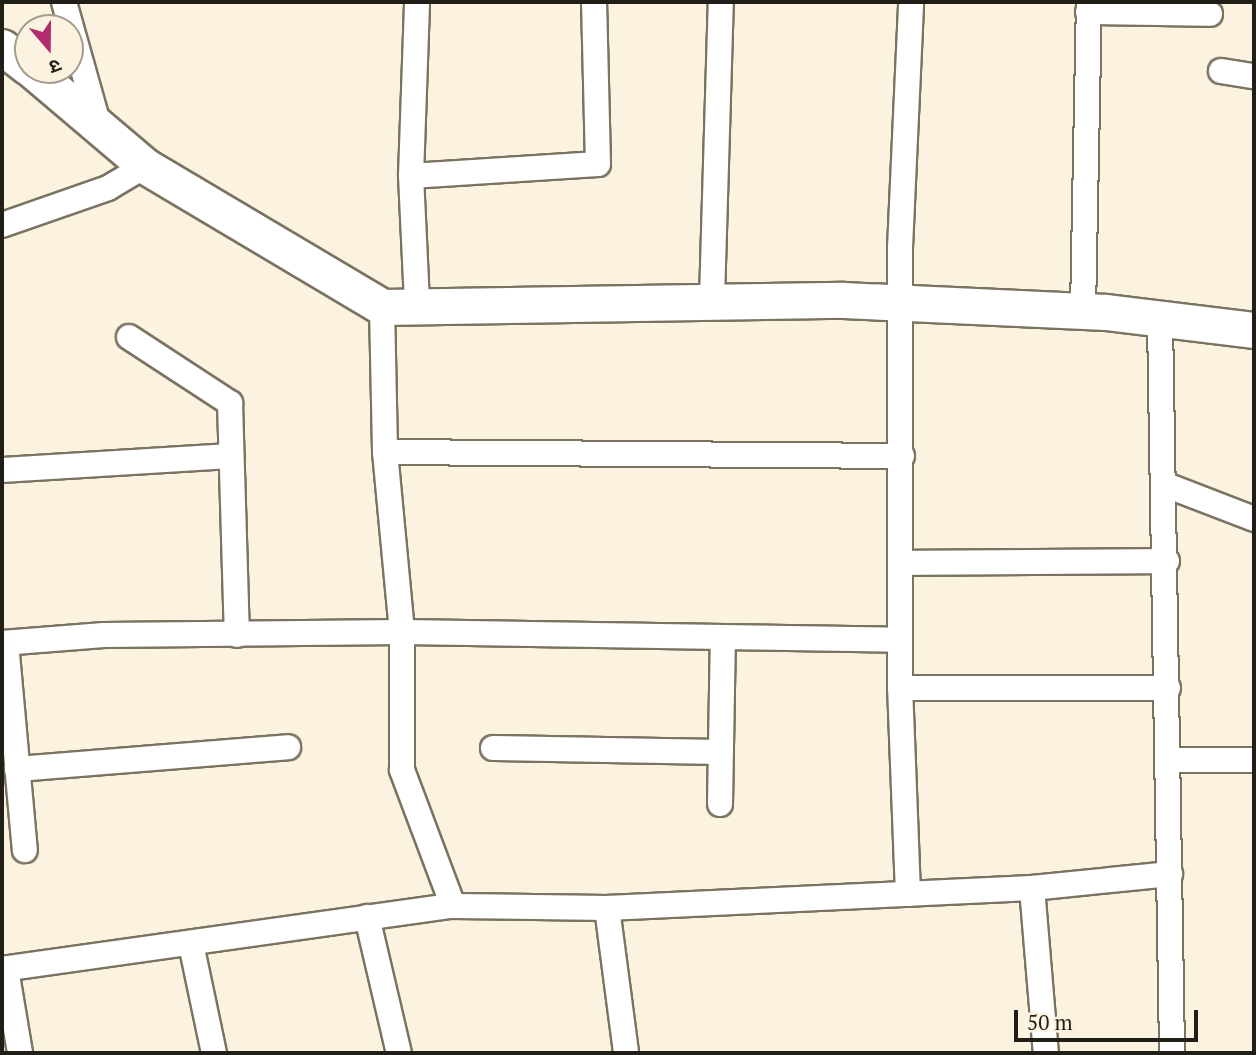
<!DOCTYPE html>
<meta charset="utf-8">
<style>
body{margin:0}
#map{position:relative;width:1256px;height:1055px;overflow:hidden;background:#fbf2df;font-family:"PT Serif","Noto Sans Devanagari",serif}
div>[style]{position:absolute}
.roads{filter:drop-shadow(2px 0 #7b7362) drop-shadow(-2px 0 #7b7362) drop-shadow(0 2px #7b7362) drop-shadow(0 -2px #7b7362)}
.street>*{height:24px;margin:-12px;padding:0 12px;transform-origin:12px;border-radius:12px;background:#fff}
.secondary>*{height:35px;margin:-17.5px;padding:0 17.5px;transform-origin:17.5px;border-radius:17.5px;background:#fff}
span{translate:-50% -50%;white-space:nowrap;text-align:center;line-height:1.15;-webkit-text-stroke:7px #fbf2df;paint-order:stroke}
.frame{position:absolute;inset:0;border:4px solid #211e17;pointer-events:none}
.north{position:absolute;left:14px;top:14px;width:70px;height:70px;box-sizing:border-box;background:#fbf2df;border:2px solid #a49d8f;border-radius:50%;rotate:160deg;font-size:19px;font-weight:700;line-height:28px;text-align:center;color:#211e17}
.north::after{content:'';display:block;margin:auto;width:24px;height:32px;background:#b12b70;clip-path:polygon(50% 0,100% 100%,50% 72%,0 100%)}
.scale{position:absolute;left:1014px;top:1010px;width:184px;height:32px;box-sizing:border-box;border:4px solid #211e17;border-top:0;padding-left:9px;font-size:21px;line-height:24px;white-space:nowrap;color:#211e17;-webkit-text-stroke:5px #fbf2df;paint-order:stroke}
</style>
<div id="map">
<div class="roads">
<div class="street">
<div style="left:64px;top:2px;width:126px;rotate:74.3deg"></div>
<div style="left:1088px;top:12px;width:122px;rotate:0.9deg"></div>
<div style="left:1221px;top:71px;width:33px;rotate:9deg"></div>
<div style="left:411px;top:176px;width:187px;rotate:-3.7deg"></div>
<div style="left:598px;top:164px;width:162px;rotate:-91.4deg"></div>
<div style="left:2px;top:225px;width:112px;rotate:-19.2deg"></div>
<div style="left:108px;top:188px;width:43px;rotate:-30.7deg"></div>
<div style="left:712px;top:299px;width:297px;rotate:-88.3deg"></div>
<div style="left:417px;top:303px;width:127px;rotate:-92.7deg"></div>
<div style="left:411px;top:176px;width:174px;rotate:-88deg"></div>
<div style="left:382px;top:307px;width:145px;rotate:88.8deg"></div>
<div style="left:385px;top:452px;width:181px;rotate:84.6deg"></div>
<div style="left:402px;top:632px;width:138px;rotate:90deg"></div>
<div style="left:402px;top:770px;width:145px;rotate:69.4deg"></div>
<div style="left:1083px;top:311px;width:309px;rotate:-88.9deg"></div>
<div style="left:1160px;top:320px;width:733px;rotate:89.06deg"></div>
<div style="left:129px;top:337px;width:121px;rotate:33.2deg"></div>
<div style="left:230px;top:403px;width:232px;rotate:88.3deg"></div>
<div style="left:385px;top:452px;width:517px;rotate:0.44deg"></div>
<div style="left:2px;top:470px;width:229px;rotate:-3.5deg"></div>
<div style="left:1166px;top:485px;width:94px;rotate:21.1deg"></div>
<div style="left:900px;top:563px;width:267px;rotate:-0.4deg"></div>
<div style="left:2px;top:643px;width:102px;rotate:-4.5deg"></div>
<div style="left:104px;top:635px;width:298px;rotate:-0.6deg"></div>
<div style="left:402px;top:632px;width:498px;rotate:0.9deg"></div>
<div style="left:6px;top:643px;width:208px;rotate:84.8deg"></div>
<div style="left:900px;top:688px;width:268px"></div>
<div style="left:493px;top:748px;width:228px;rotate:1deg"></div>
<div style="left:1169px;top:760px;width:85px"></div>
<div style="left:17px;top:769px;width:272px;rotate:-4.6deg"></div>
<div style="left:720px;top:804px;width:167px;rotate:-89deg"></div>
<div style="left:1032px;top:888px;width:166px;rotate:85.2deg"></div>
<div style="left:908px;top:894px;width:206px;rotate:-92.2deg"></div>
<div style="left:900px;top:688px;width:440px;rotate:-90deg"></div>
<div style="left:900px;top:248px;width:246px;rotate:-87.4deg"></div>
<div style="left:607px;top:908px;width:146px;rotate:82.5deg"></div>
<div style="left:367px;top:917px;width:140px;rotate:76.8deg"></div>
<div style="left:191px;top:944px;width:111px;rotate:78.1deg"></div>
<div style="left:2px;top:969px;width:455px;rotate:-8deg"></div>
<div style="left:453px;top:906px;width:154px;rotate:0.7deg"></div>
<div style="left:607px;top:908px;width:425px;rotate:-2.7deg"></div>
<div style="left:1032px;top:888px;width:139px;rotate:-5.8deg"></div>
<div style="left:6px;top:969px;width:85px;rotate:80.5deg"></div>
</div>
<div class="secondary">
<div style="left:2px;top:47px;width:33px;rotate:38deg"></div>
<div style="left:32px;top:70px;width:148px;rotate:40.3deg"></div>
<div style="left:145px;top:166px;width:276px;rotate:30.7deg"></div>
<div style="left:382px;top:307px;width:461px;rotate:-0.9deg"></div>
<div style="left:843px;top:300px;width:263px;rotate:2.6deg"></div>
<div style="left:1106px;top:312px;width:149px;rotate:6.9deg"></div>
</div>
</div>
<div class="frame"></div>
<div class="north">उ</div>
<div class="scale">50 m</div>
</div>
